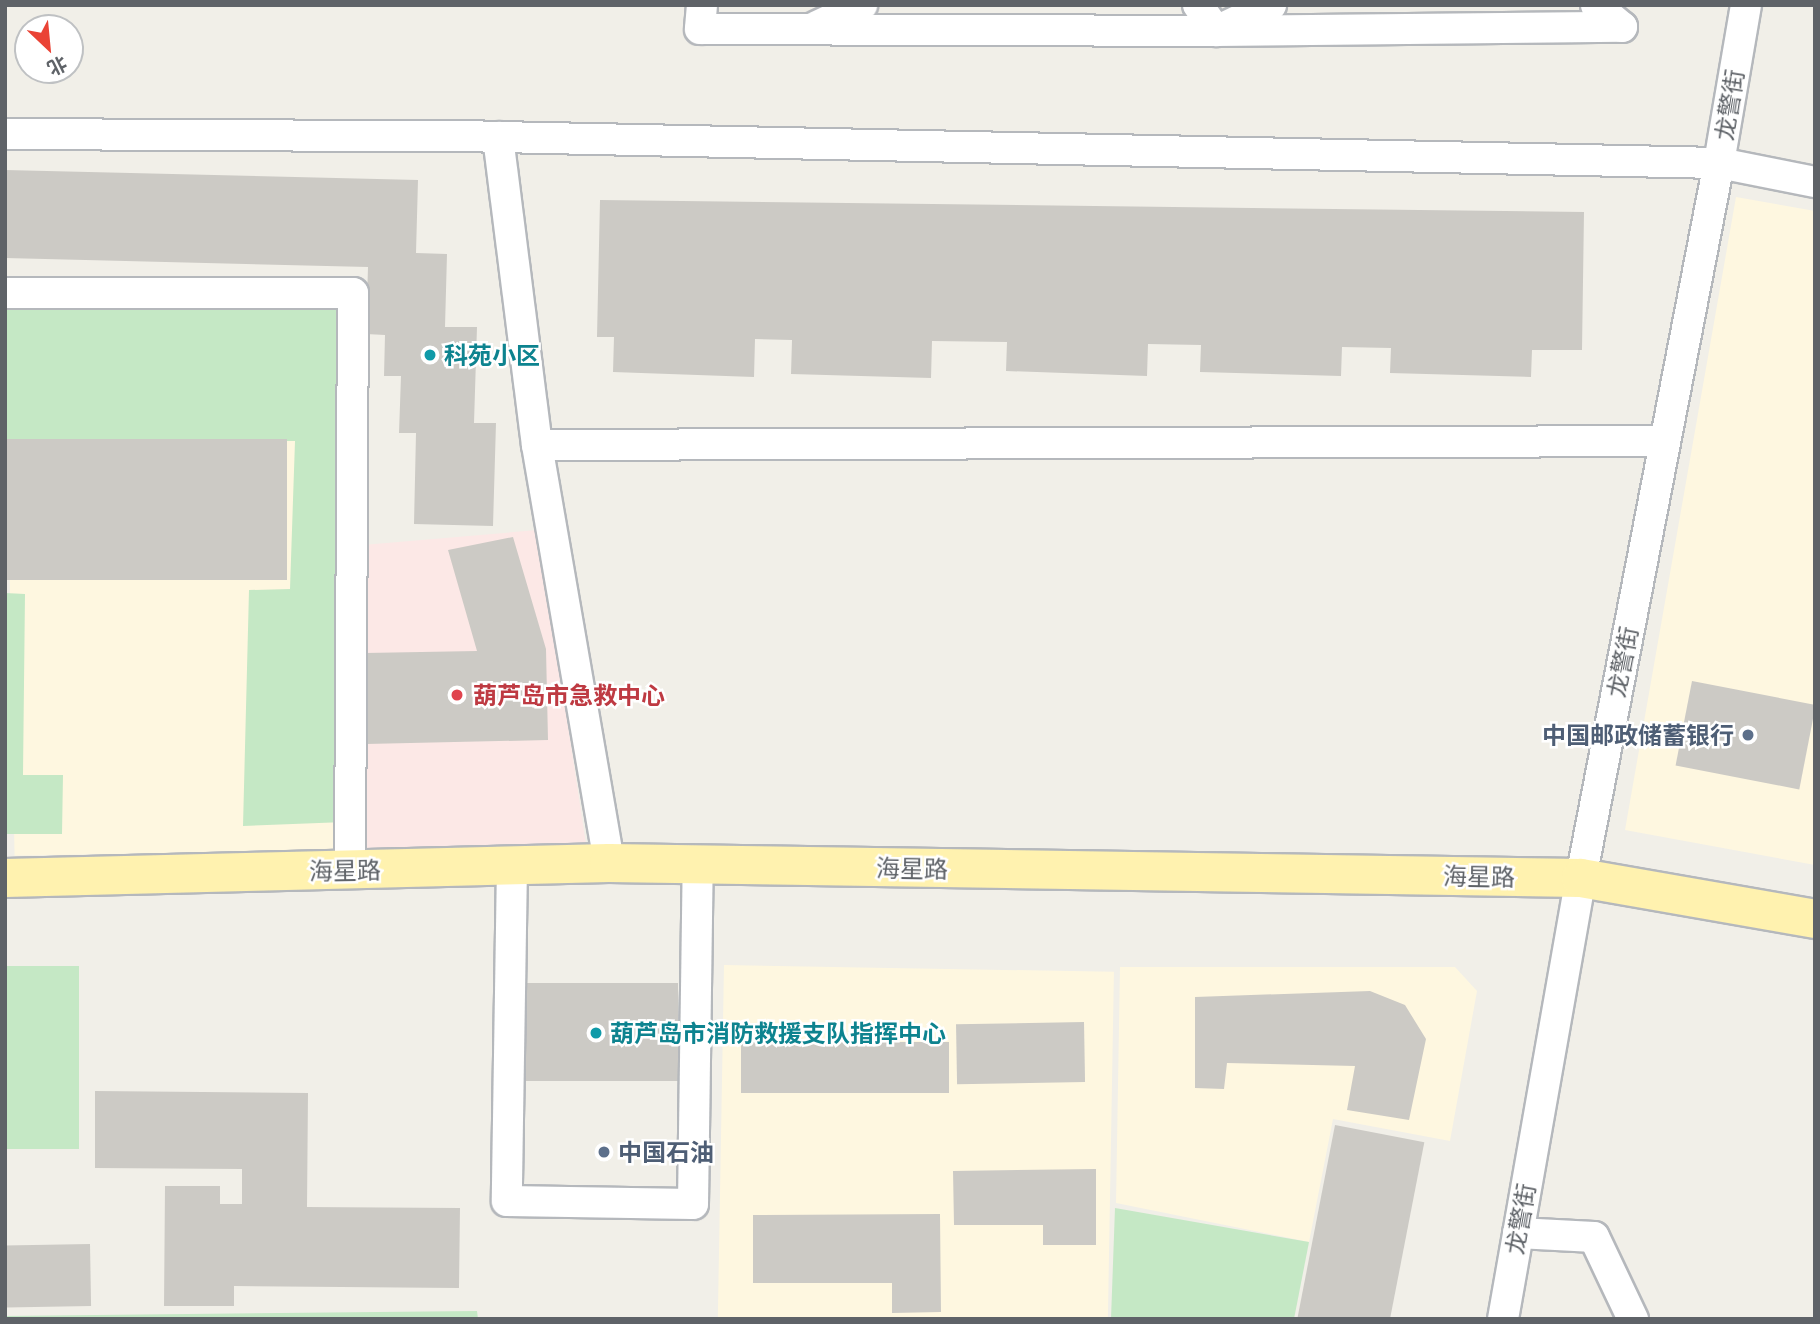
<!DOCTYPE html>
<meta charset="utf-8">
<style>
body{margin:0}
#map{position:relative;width:1820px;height:1324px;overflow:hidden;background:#f1efe8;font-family:Barlow,"Noto Sans SC",sans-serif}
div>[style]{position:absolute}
.commercial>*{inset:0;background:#fef7e0;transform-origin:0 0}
.medical>*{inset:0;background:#fce8e6}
.green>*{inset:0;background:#c5e8c5;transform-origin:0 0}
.building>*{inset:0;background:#cccac5;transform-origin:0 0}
.roads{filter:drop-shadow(2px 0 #b5b8bc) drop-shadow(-2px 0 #b5b8bc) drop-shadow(0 2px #b5b8bc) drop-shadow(0 -2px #b5b8bc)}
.minor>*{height:30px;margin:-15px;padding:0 15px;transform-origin:15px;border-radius:15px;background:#fff}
.major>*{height:38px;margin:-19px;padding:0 19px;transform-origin:19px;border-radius:19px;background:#fff2af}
.dots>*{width:19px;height:19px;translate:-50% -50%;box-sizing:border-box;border:4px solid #fff;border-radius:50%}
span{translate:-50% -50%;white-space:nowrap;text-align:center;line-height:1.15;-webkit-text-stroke:5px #fff;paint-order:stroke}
.street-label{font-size:24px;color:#5f6368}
.culture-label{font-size:24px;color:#0d838f;font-weight:700}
.left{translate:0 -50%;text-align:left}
.health-label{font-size:24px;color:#be3a42;font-weight:700}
.service-label{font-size:24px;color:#4e5e75;font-weight:700}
.right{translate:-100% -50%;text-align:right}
.frame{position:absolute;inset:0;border:7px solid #5f6368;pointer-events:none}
.north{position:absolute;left:14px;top:14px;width:70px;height:70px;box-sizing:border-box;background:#fff;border:2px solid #bfc1c3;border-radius:50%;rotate:154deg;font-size:19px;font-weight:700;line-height:28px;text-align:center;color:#5f6368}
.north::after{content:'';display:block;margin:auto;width:24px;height:32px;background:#ea4335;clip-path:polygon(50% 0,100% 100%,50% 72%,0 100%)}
</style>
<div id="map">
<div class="commercial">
<div style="clip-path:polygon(1736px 197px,1815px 211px,1815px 865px,1625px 830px)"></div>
<div style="left:343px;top:307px;width:543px;height:338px;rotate:89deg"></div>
<div style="left:724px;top:965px;width:390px;height:354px;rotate:1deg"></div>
<div style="clip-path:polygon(1120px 967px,1455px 967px,1477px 991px,1450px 1141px,1333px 1119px,1309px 1242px,1116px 1203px)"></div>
</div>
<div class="medical">
<div style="clip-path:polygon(538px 530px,586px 844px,350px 850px,351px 546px)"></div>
</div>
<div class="green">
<div style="clip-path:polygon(343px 307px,345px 822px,243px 826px,249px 590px,290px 589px,295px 441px,5px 441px,5px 310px)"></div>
<div style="clip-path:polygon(5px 593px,25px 594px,23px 775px,63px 775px,62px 834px,5px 834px)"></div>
<div style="left:5px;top:966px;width:74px;height:183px"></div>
<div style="clip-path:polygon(1115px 1208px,1309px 1242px,1294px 1319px,1111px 1319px)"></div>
<div style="clip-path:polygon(477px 1311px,478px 1319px,5px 1319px,5px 1316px)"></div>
</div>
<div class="building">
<div style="clip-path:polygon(5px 170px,418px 180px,416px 253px,447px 254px,445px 327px,477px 327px,474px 423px,496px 423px,493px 526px,414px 524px,416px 433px,399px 433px,401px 376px,384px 376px,385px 335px,366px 334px,368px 267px,5px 258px)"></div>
<div style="clip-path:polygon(600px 200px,1584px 212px,1582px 350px,1532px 350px,1531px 377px,1390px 373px,1391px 348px,1342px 347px,1341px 376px,1200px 372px,1201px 345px,1148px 344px,1147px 376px,1006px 371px,1007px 342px,932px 341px,931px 378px,791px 374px,792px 340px,755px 339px,754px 377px,613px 372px,614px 337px,597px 337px)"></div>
<div style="left:5px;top:439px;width:282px;height:141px"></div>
<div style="clip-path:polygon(513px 537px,546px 649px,548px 740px,366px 744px,365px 653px,477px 651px,448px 550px)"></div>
<div style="left:1692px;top:681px;width:126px;height:86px;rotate:11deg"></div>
<div style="left:515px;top:983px;width:163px;height:98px"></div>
<div style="clip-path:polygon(1370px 991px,1405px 1005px,1426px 1039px,1409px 1120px,1347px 1110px,1355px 1066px,1227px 1063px,1224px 1089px,1195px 1088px,1195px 997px)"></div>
<div style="left:1084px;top:1022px;width:60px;height:128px;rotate:89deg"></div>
<div style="left:741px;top:1042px;width:208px;height:51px"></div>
<div style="clip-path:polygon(95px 1091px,308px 1093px,307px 1207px,460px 1208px,459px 1288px,234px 1286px,234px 1306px,164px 1306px,165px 1186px,220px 1186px,220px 1204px,242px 1204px,242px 1169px,95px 1168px)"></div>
<div style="left:1335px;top:1125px;width:91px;height:198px;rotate:11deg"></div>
<div style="clip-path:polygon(1096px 1169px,1096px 1245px,1043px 1245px,1043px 1225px,954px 1225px,953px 1171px)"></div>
<div style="clip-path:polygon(940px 1214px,941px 1312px,892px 1313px,892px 1283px,753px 1283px,753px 1215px)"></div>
<div style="left:90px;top:1244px;width:62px;height:85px;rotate:89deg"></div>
</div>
<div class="roads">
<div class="minor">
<div style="left:702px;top:5px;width:24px;rotate:95deg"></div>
<div style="left:700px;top:29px;width:516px;rotate:0.22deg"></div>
<div style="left:1216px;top:31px;width:61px;rotate:-25.3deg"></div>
<div style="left:1198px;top:5px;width:32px;rotate:55deg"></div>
<div style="left:1216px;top:31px;width:406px;rotate:-0.6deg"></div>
<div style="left:1622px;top:27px;width:34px;rotate:-140deg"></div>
<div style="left:817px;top:26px;width:50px;rotate:-25deg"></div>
<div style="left:5px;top:134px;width:493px;rotate:0.3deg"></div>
<div style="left:498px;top:137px;width:1221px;rotate:1.22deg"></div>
<div style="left:1719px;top:163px;width:98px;rotate:11.2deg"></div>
<div style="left:498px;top:137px;width:310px;rotate:82.8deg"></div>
<div style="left:537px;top:445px;width:424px;rotate:80.2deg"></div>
<div style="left:5px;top:293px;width:348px"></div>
<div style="left:353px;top:293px;width:577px;rotate:90.3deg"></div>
<div style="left:537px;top:445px;width:1128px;rotate:-0.2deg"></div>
<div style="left:512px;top:865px;width:336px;rotate:90.9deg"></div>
<div style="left:507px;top:1201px;width:186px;rotate:0.9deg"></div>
<div style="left:693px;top:1204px;width:340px;rotate:-89.2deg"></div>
<div style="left:1518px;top:1233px;width:76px;rotate:3deg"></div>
<div style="left:1594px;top:1237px;width:91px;rotate:64.6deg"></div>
<div style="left:1503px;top:1319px;width:448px;rotate:-80deg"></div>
<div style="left:1581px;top:878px;width:728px;rotate:-79.08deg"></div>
<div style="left:1719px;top:163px;width:160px;rotate:-80.3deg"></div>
</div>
<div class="major">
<div style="left:5px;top:878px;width:604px;rotate:-1.42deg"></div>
<div style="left:609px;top:863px;width:972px;rotate:0.88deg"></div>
<div style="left:1581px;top:878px;width:238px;rotate:9.9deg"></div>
</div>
</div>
<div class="dots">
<div style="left:430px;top:355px;background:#0f9aa8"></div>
<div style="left:457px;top:695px;background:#e0444e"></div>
<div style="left:1748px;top:735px;background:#5c6f8a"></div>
<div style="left:596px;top:1033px;background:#0f9aa8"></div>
<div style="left:604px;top:1152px;background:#5c6f8a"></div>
</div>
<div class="street-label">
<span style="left:1729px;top:105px;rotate:-81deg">龙警街</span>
<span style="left:1622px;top:662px;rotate:-79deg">龙警街</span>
<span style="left:912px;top:868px;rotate:1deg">海星路</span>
<span style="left:345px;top:870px;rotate:-1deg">海星路</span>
<span style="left:1479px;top:876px;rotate:1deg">海星路</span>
<span style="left:1520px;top:1219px;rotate:-80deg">龙警街</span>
</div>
<div class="culture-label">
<span class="left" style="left:444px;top:355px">科苑小区</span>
<span class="left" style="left:610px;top:1033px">葫芦岛市消防救援支队指挥中心</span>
</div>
<div class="health-label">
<span class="left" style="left:473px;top:695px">葫芦岛市急救中心</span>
</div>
<div class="service-label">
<span class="right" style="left:1734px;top:735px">中国邮政储蓄银行</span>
<span class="left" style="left:618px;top:1152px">中国石油</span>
</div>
<div class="frame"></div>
<div class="north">北</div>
</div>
